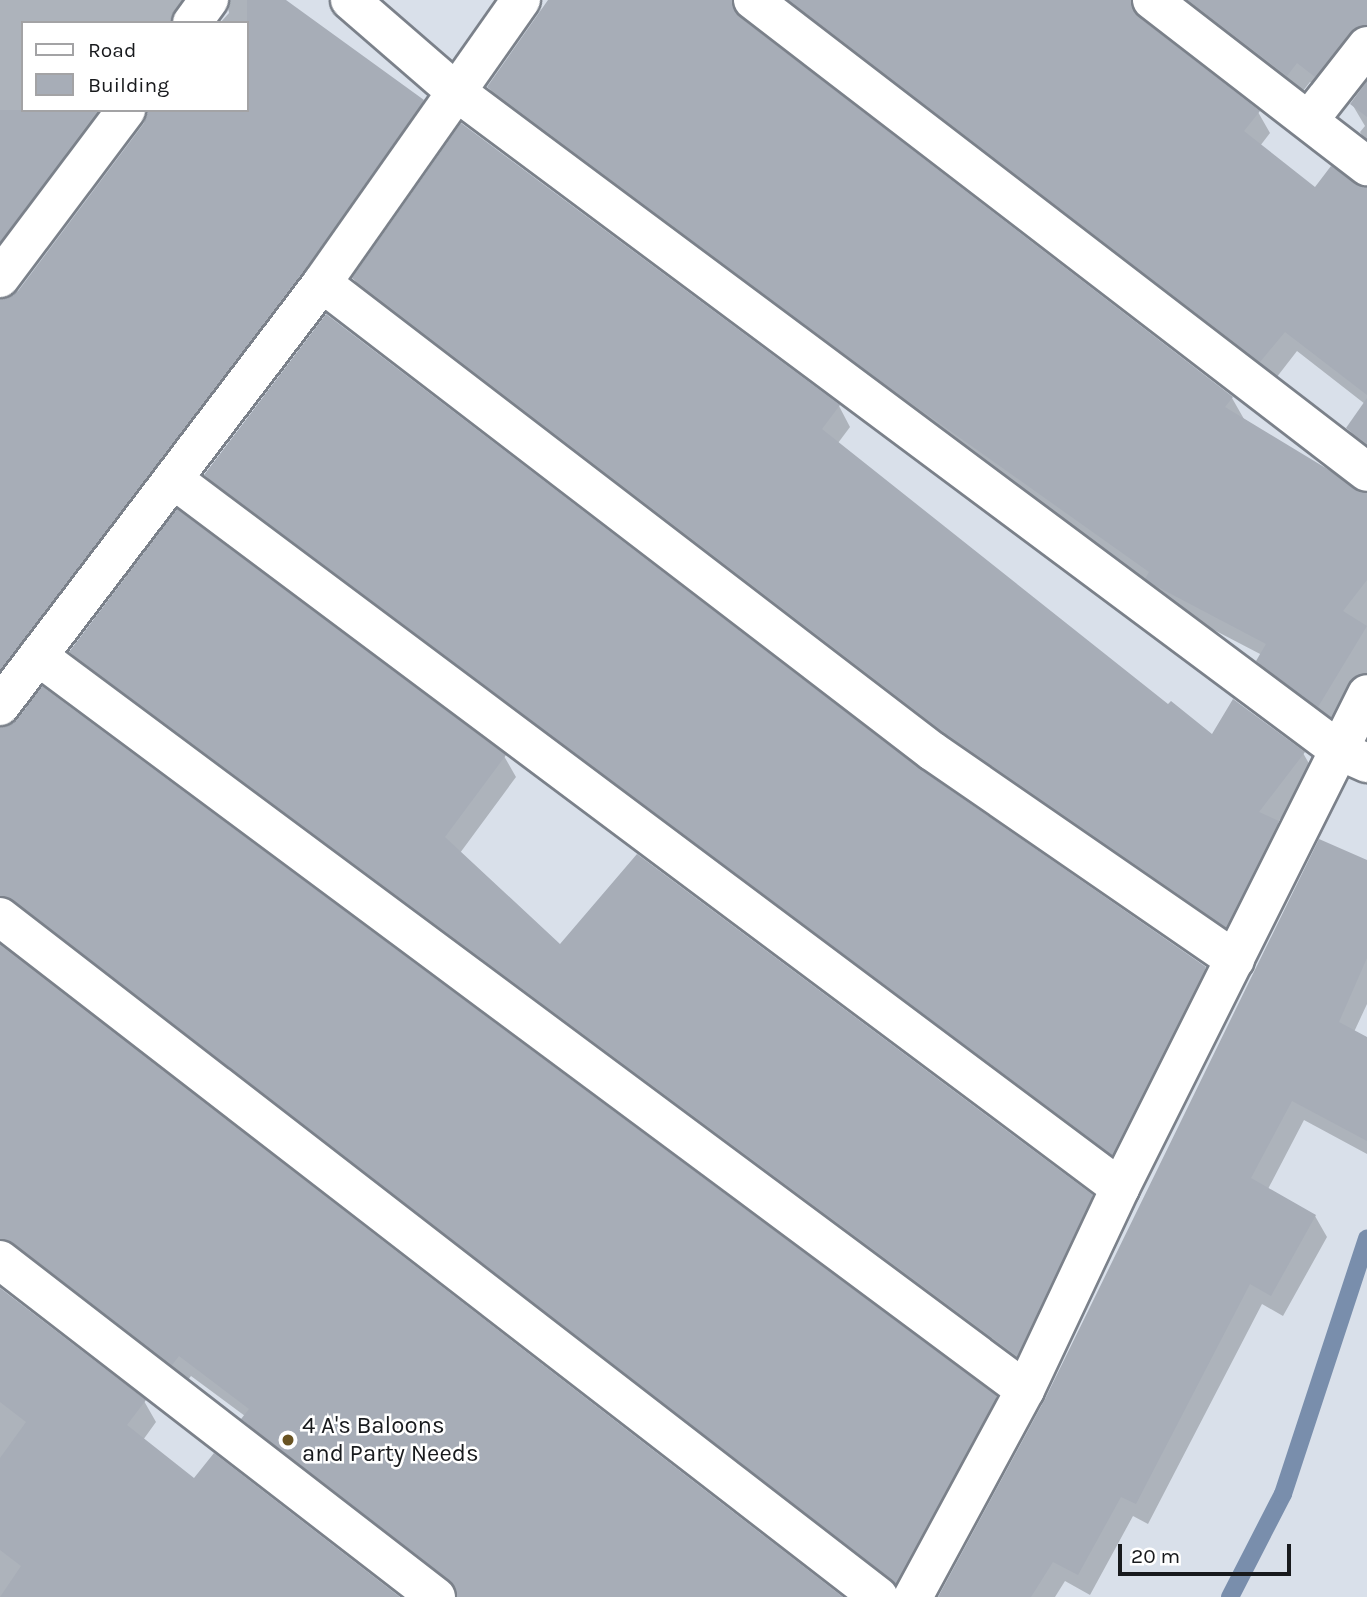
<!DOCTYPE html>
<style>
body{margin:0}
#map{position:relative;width:1367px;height:1597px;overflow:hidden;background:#d9e0ea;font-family:Karla,sans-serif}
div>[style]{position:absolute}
.shadow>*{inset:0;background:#0003}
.stream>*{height:18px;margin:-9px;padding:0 9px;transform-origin:9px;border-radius:9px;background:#798eac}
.building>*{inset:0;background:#a7adb7}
.roads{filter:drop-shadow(2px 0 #7b818a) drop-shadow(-2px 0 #7b818a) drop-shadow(0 2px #7b818a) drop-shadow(0 -2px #7b818a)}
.minor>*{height:38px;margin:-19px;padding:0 19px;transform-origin:19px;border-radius:19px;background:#fff}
.dots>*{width:19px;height:19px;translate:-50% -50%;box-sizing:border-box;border:4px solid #fff;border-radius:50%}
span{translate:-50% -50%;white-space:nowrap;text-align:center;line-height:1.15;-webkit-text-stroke:5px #fff;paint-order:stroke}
.poi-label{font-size:24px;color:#181a1d}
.left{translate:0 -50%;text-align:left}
.legend{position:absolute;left:21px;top:21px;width:228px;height:91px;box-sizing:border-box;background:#fff;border:2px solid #a3a3a5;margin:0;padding:9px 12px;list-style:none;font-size:21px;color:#181a1d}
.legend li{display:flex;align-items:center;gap:14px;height:35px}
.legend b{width:35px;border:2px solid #a3a3a5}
.scale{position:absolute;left:1118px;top:1544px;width:173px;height:32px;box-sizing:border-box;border:4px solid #181a1d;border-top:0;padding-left:9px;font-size:21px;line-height:24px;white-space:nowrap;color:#181a1d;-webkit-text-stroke:5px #fff;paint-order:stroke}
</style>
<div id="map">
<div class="shadow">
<div style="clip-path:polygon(0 0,221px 0,192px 23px,23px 23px,23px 110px,136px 110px,0 278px)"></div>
<div style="clip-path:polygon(227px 0,283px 0,423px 101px,435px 121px,0 706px,0 299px,19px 292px,145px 124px,150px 112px,145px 110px,247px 110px,247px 23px,220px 23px,229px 13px)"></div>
<div style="clip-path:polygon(550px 0,758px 0,746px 9px,745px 23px,1232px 398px,1244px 419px,1354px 491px,1367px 493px,1367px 697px,1343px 737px,1270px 682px,1258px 661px,1262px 655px,1168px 606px,1151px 585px,908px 412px,501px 108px,489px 87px)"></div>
<div style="clip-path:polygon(758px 0,1164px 0,1147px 7px,1141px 20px,1258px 112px,1270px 133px,1260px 146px,1315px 189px,1367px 187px,1367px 455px,1348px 428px,1365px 404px,1297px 351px,1273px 382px)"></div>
<div style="clip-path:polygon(1171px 0,1367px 0,1367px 51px,1328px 96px,1310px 82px,1299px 96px)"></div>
<div style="clip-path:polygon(1367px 84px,1367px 143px,1360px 132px,1365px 126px,1352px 104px)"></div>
<div style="clip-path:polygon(354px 279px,839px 406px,850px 427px,838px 443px,1168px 707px,1213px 736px,1303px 753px,1315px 774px,1278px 822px,1290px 843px,1238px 946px,958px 754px,366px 299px)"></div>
<div style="clip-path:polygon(206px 475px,918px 770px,1205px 968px,1218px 990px,1125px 1176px,219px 497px)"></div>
<div style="clip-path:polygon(71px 652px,504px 756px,516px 777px,460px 853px,560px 946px,1091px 1196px,1103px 1217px,1029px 1376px,83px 672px)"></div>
<div style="clip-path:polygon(43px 689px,995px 1397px,1007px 1418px,900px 1597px,0 921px,0 729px,10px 727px)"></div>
<div style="clip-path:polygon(1367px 862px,1367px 1004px,1354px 1032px,1367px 1039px,1367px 1154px,1304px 1120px,1268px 1189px,1315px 1216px,1327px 1237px,1283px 1316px,1262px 1304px,1148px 1524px,1133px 1516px,1090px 1595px,1065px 1581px,1055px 1597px,940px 1597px)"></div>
<div style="clip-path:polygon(0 943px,841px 1597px,459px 1597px,255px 1439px,245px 1416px,191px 1376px,184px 1385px,0 1263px)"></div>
<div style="clip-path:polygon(0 1290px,144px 1401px,156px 1422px,143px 1440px,194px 1481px,397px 1597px,0 1597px)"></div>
</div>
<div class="stream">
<div style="left:1230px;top:1597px;width:116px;rotate:-62.8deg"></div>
<div style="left:1283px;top:1494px;width:269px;rotate:-71.8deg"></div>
</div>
<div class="building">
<div style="clip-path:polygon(247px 0,286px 0,424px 100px,304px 270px,0 670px,0 299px,18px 291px,144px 123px,147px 110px,247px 110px)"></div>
<div style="clip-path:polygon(548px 0,732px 0,740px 17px,1233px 397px,1225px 407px,1367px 493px,1367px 580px,1343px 611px,1367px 626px,1318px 707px,1256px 661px,1266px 644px,1154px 585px,1145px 579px,1149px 572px,894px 391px,487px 87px)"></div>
<div style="clip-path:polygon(789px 0,1131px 0,1139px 17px,1260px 111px,1244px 131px,1315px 187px,1331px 166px,1367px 187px,1367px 395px,1285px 332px,1260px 362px)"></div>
<div style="clip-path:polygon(1188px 0,1367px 0,1367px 25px,1350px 32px,1315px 77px,1297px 63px,1287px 76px)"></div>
<div style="clip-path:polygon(1367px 81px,1367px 117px,1350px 104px)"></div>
<div style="clip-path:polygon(0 110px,98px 110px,0 242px)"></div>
<div style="clip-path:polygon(461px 123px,840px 405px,822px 429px,1168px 704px,1171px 701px,1212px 734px,1233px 699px,1305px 752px,1259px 812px,1279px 821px,1226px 927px,945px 733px,352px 278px)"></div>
<div style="clip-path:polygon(326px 314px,919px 768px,1206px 967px,1112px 1155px,204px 475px)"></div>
<div style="clip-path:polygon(1367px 398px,1367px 444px,1346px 428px)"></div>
<div style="clip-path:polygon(177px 509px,506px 755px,445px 837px,560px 944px,637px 854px,1093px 1195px,1017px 1356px,69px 652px)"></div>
<div style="clip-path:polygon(42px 686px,997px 1396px,895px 1584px,13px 900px,0 896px,0 727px,17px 720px)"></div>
<div style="clip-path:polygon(1319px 839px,1367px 860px,1367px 958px,1339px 1022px,1367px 1037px,1367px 1141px,1292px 1101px,1251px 1178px,1316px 1215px,1271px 1296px,1250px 1284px,1136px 1504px,1121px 1497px,1078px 1575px,1053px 1562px,1031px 1597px,938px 1597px,1045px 1399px)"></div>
<div style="clip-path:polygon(0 945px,843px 1597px,457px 1597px,449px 1580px,241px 1419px,249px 1409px,179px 1356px,172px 1365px,13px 1243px,0 1239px)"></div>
<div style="clip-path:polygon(0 1288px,146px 1400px,127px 1425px,194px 1478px,214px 1453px,400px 1597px,0 1597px,21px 1566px,0 1550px,0 1458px,26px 1422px,0 1402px)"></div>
</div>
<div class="roads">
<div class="minor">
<div style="left:350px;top:0;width:138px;rotate:40.9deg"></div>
<div style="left:454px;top:90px;width:1105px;rotate:36.72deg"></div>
<div style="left:1340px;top:751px;width:30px;rotate:24deg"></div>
<div style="left:753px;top:0;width:774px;rotate:37.55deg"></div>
<div style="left:1152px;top:0;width:272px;rotate:37.7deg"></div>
<div style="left:192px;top:23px;width:29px;rotate:-54deg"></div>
<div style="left:1309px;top:120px;width:94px;rotate:-51.9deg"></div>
<div style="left:0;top:278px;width:210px;rotate:-53.1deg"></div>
<div style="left:322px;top:283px;width:769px;rotate:37.5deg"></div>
<div style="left:932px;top:751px;width:368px;rotate:34.6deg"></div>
<div style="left:173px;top:479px;width:1183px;rotate:36.82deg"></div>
<div style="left:38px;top:656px;width:1230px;rotate:36.64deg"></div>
<div style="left:0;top:706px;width:532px;rotate:-52.72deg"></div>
<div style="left:322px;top:283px;width:346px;rotate:-54.9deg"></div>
<div style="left:0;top:917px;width:1111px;rotate:37.73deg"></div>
<div style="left:0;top:1260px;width:551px;rotate:37.7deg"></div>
<div style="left:913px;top:1597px;width:235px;rotate:-61.6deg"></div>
<div style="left:1025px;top:1390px;width:223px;rotate:-64.8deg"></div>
<div style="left:1120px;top:1188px;width:552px;rotate:-63.43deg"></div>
</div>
</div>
<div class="dots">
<div style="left:288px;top:1440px;background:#695322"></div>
</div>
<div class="poi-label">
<span class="left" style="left:302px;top:1440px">4 A's Baloons<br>and Party Needs</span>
</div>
<ul class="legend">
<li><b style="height:9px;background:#fff"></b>Road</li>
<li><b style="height:19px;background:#a7adb7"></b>Building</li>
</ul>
<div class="scale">20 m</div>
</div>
